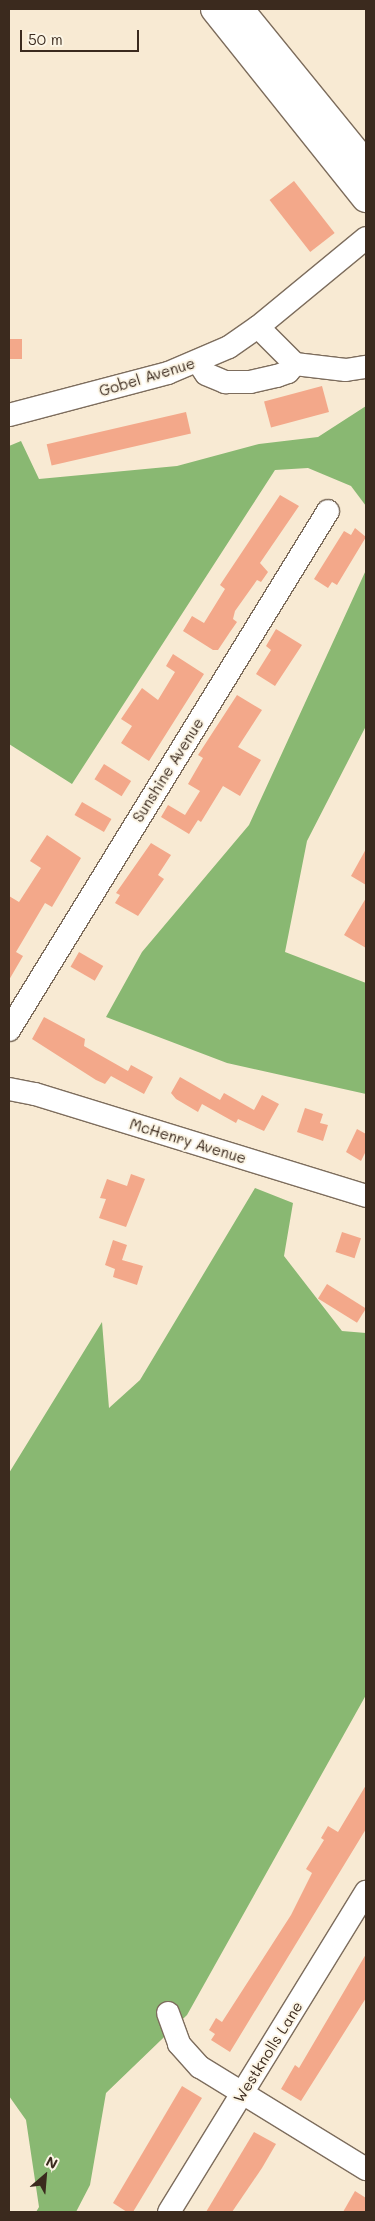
<!DOCTYPE html>
<style>
body{margin:0}
#map{position:relative;width:375px;height:2221px;overflow:hidden;background:#f8ead3;font-family:Mali,sans-serif}
div>[style]{position:absolute}
.forest>*{inset:0;background:#89b872}
.building>*{inset:0;background:#f3a88a;transform-origin:0 0}
.roads{filter:drop-shadow(1px 0 #7d6d5d) drop-shadow(-1px 0 #7d6d5d) drop-shadow(0 1px #7d6d5d) drop-shadow(0 -1px #7d6d5d)}
.minor>*{height:22px;margin:-11px;padding:0 11px;transform-origin:11px;border-radius:11px;background:#fff}
.major>*{height:28px;margin:-14px;padding:0 14px;transform-origin:14px;border-radius:14px;background:#fff}
span{translate:-50% -50%;white-space:nowrap;text-align:center;line-height:1.15;-webkit-text-stroke:4px #fcf5e5;paint-order:stroke}
.street-label{font-size:15px;color:#3b2a1e}
.frame{position:absolute;inset:0;border:10px solid #3b2a1e;pointer-events:none}
.north{position:absolute;left:20px;top:2151px;width:50px;height:50px;-webkit-text-stroke:4px #fcf5e5;paint-order:stroke;rotate:27deg;font-size:14px;font-weight:700;line-height:20px;text-align:center;color:#3b2a1e}
.north::after{content:'';display:block;margin:auto;width:18px;height:22px;background:#3b2a1e;clip-path:polygon(50% 0,100% 100%,50% 72%,0 100%)}
.scale{position:absolute;left:20px;top:30px;width:119px;height:22px;box-sizing:border-box;border:2px solid #3b2a1e;border-top:0;padding-left:6px;font-size:15px;line-height:18px;white-space:nowrap;color:#3b2a1e;-webkit-text-stroke:4px #fcf5e5;paint-order:stroke}
</style>
<div id="map">
<div class="forest">
<div style="clip-path:polygon(366px 406px,366px 506px,351px 486px,308px 468px,275px 470px,72px 784px,9px 744px,9px 446px,21px 441px,39px 479px,177px 466px,259px 444px,318px 437px)"></div>
<div style="clip-path:polygon(366px 570px,366px 726px,307px 841px,285px 952px,366px 983px,366px 1094px,227px 1063px,106px 1017px,142px 952px,249px 825px)"></div>
<div style="clip-path:polygon(255px 1188px,293px 1203px,284px 1256px,342px 1331px,366px 1333px,366px 1695px,187px 2015px,106px 2093px,90px 2185px,76px 2212px,36px 2212px,39px 2207px,26px 2120px,9px 2096px,9px 1473px,102px 1322px,109px 1408px,140px 1380px)"></div>
</div>
<div class="building">
<div style="left:294px;top:181px;width:66px;height:31px;rotate:52deg"></div>
<div style="left:9px;top:339px;width:13px;height:20px"></div>
<div style="left:322px;top:386px;width:27px;height:60px;rotate:75deg"></div>
<div style="left:186px;top:412px;width:22px;height:143px;rotate:77deg"></div>
<div style="clip-path:polygon(280px 495px,299px 506px,260px 563px,268px 572px,261px 582px,257px 580px,235px 611px,233px 619px,237px 622px,230px 632px,218px 650px,213px 650px,183px 631px,192px 616px,204px 623px,225px 589px,220px 585px)"></div>
<div style="clip-path:polygon(355px 528px,366px 537px,337px 585px,332px 582px,328px 588px,314px 579px,344px 531px,351px 535px)"></div>
<div style="clip-path:polygon(276px 629px,302px 645px,275px 686px,256px 674px,271px 650px,266px 646px)"></div>
<div style="clip-path:polygon(173px 654px,204px 674px,149px 761px,121px 743px,132px 726px,121px 719px,142px 688px,158px 700px,175px 672px,166px 666px)"></div>
<div style="clip-path:polygon(237px 695px,262px 710px,238px 747px,261px 760px,240px 796px,223px 786px,201px 822px,198px 820px,189px 834px,161px 817px,168px 805px,185px 815px,200px 791px,188px 784px,203px 758px,198px 755px)"></div>
<div style="left:104px;top:764px;width:32px;height:18px;rotate:32deg"></div>
<div style="left:82px;top:802px;width:34px;height:15px;rotate:30deg"></div>
<div style="clip-path:polygon(47px 835px,81px 858px,52px 907px,45px 903px,16px 952px,23px 956px,9px 980px,9px 896px,19px 902px,41px 868px,30px 861px)"></div>
<div style="clip-path:polygon(151px 843px,171px 855px,158px 875px,164px 879px,138px 916px,115px 903px,120px 895px,116px 893px)"></div>
<div style="clip-path:polygon(366px 849px,366px 885px,351px 876px)"></div>
<div style="clip-path:polygon(366px 898px,366px 948px,344px 935px)"></div>
<div style="left:79px;top:952px;width:28px;height:17px;rotate:30deg"></div>
<div style="clip-path:polygon(44px 1017px,85px 1039px,84px 1046px,128px 1071px,131px 1065px,153px 1077px,144px 1094px,111px 1076px,105px 1084px,96px 1080px,32px 1039px)"></div>
<div style="clip-path:polygon(180px 1077px,220px 1100px,224px 1093px,254px 1110px,262px 1095px,279px 1104px,264px 1131px,238px 1119px,236px 1123px,202px 1104px,198px 1112px,176px 1099px,171px 1093px)"></div>
<div style="clip-path:polygon(305px 1108px,323px 1114px,320px 1123px,328px 1125px,323px 1141px,297px 1132px)"></div>
<div style="clip-path:polygon(357px 1129px,366px 1134px,366px 1151px,361px 1161px,346px 1152px)"></div>
<div style="clip-path:polygon(131px 1174px,145px 1179px,126px 1227px,99px 1218px,106px 1199px,100px 1198px,107px 1179px,127px 1186px)"></div>
<div style="left:342px;top:1232px;width:20px;height:21px;rotate:18deg"></div>
<div style="clip-path:polygon(113px 1240px,127px 1245px,122px 1260px,143px 1266px,137px 1285px,113px 1277px,115px 1269px,105px 1265px)"></div>
<div style="left:327px;top:1284px;width:46px;height:17px;rotate:32deg"></div>
<div style="clip-path:polygon(366px 1785px,366px 1829px,230px 2052px,211px 2040px,215px 2034px,209px 2030px,216px 2018px,222px 2022px,291px 1915px,312px 1873px,306px 1869px,324px 1840px,321px 1838px,328px 1826px,338px 1832px)"></div>
<div style="clip-path:polygon(366px 1954px,366px 1998px,301px 2101px,281px 2089px,295px 2065px,299px 2068px)"></div>
<div style="clip-path:polygon(182px 2086px,202px 2098px,133px 2212px,127px 2212px,113px 2203px)"></div>
<div style="clip-path:polygon(254px 2132px,276px 2144px,262px 2168px,232px 2212px,206px 2212px)"></div>
<div style="clip-path:polygon(355px 2191px,366px 2198px,366px 2212px,343px 2212px)"></div>
</div>
<div class="roads">
<div class="minor">
<div style="left:258px;top:327px;width:52px;rotate:45deg"></div>
<div style="left:295px;top:364px;width:51px;rotate:6.7deg"></div>
<div style="left:346px;top:370px;width:20px;rotate:-9deg"></div>
<div style="left:198px;top:362px;width:14px;rotate:56deg"></div>
<div style="left:206px;top:374px;width:21px;rotate:23deg"></div>
<div style="left:225px;top:382px;width:25px"></div>
<div style="left:250px;top:382px;width:28px;rotate:-13deg"></div>
<div style="left:277px;top:376px;width:12px;rotate:-20deg"></div>
<div style="left:288px;top:372px;width:11px;rotate:-49deg"></div>
<div style="left:9px;top:415px;width:164px;rotate:-14.8deg"></div>
<div style="left:168px;top:373px;width:66px;rotate:-23.1deg"></div>
<div style="left:229px;top:347px;width:35px;rotate:-35deg"></div>
<div style="left:258px;top:327px;width:140px;rotate:-39.5deg"></div>
<div style="left:9px;top:1030px;width:609px;rotate:-58.42deg"></div>
<div style="left:9px;top:1089px;width:26px;rotate:11deg"></div>
<div style="left:35px;top:1094px;width:346px;rotate:17.1deg"></div>
<div style="left:168px;top:2013px;width:33px;rotate:70deg"></div>
<div style="left:179px;top:2044px;width:31px;rotate:48deg"></div>
<div style="left:200px;top:2067px;width:195px;rotate:31.6deg"></div>
<div style="left:169px;top:2212px;width:376px;rotate:-58.4deg"></div>
</div>
<div class="major">
<div style="left:215px;top:9px;width:242px;rotate:51.4deg"></div>
<div style="left:239px;top:9px;width:201px;rotate:50.9deg"></div>
</div>
</div>
<div class="street-label">
<span style="left:147px;top:377px;rotate:-17deg">Gobel Avenue</span>
<span style="left:168px;top:770px;rotate:-58deg">Sunshine Avenue</span>
<span style="left:188px;top:1141px;rotate:17deg">McHenry Avenue</span>
<span style="left:268px;top:2052px;rotate:-58deg">Westknolls Lane</span>
</div>
<div class="frame"></div>
<div class="north">N</div>
<div class="scale">50 m</div>
</div>
